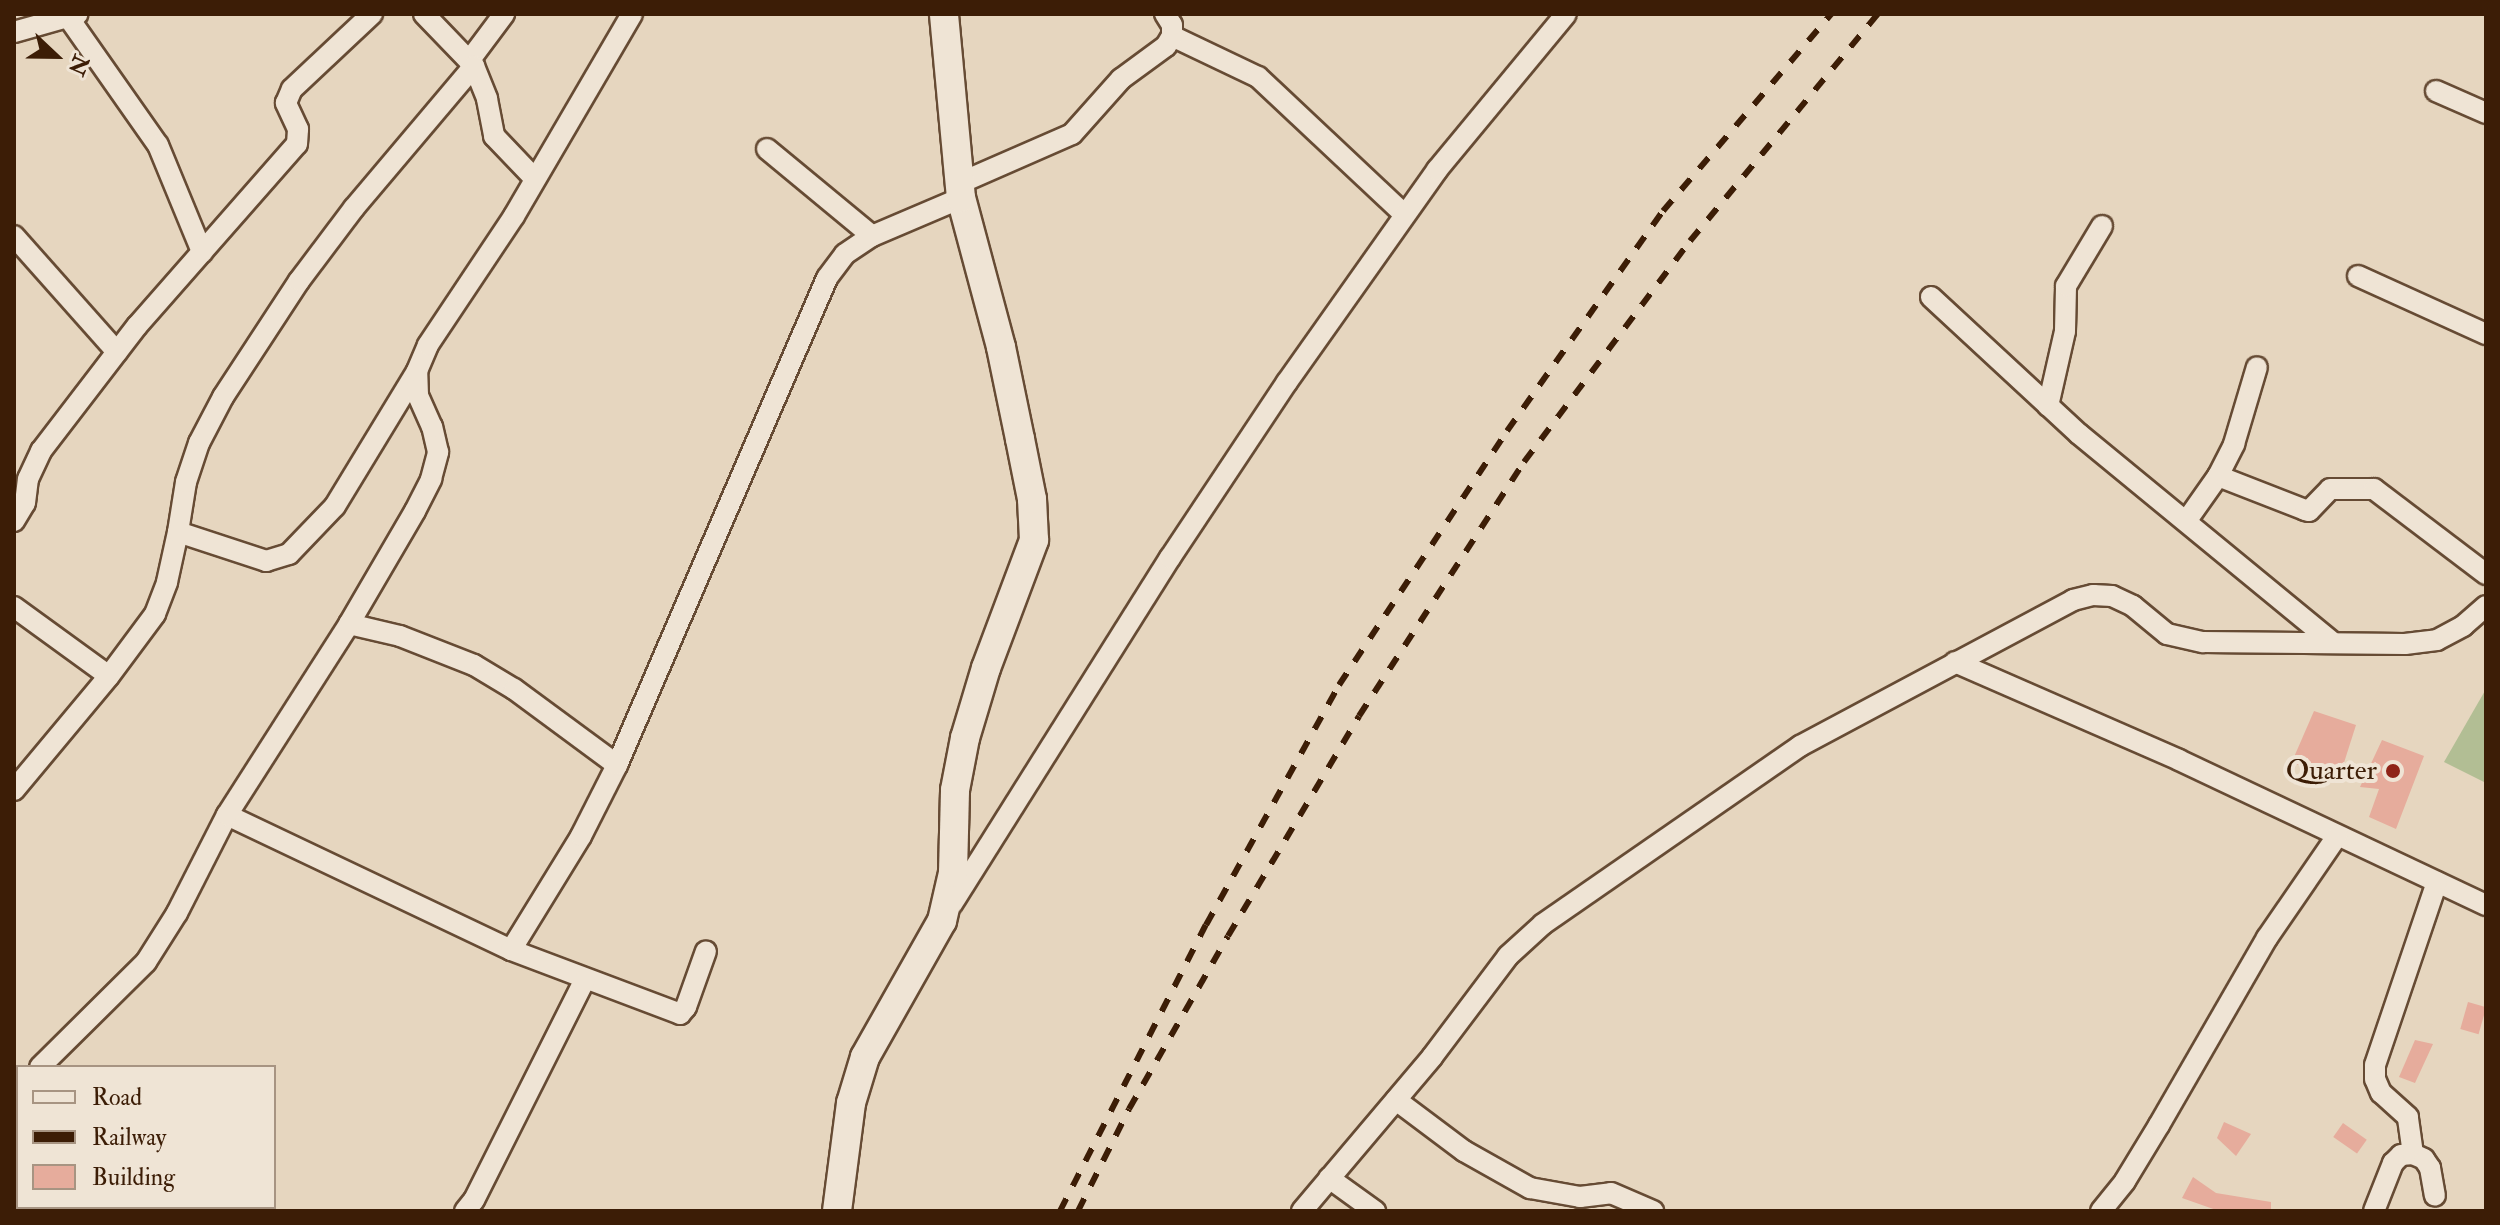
<!DOCTYPE html>
<style>
body{margin:0}
#map{position:relative;width:2500px;height:1225px;overflow:hidden;background:#e6d6bf;font-family:"IM FELL Double Pica",serif}
div>[style]{position:absolute}
.green>*{inset:0;background:#b2be94}
.building>*{inset:0;background:#e6ac9c;transform-origin:0 0}
.roads{filter:drop-shadow(2px 0 #664b34) drop-shadow(-2px 0 #664b34) drop-shadow(0 2px #664b34) drop-shadow(0 -2px #664b34)}
.minor>*{height:20px;margin:-10px;padding:0 10px;transform-origin:10px;border-radius:10px;background:#efe4d5}
.secondary>*{height:28px;margin:-14px;padding:0 14px;transform-origin:14px;border-radius:14px;background:#efe4d5}
.rail>*{height:6px;margin-top:-3px;transform-origin:0;background:repeating-linear-gradient(90deg,#3c1d06 0 14px,transparent 0 28px)}
.dots>*{width:22px;height:22px;translate:-50% -50%;box-sizing:border-box;border:4px solid #efe4d5;border-radius:50%}
span{translate:-50% -50%;white-space:nowrap;text-align:center;line-height:1.15;-webkit-text-stroke:8px #efe4d5;paint-order:stroke}
.poi-label{font-size:28px;color:#3c1d06}
.right{translate:-100% -50%;text-align:right}
.frame{position:absolute;inset:0;border:16px solid #3c1d06;pointer-events:none}
.legend{position:absolute;left:16px;top:1065px;width:260px;height:144px;box-sizing:border-box;background:#efe4d5;border:2px solid #a79482;margin:0;padding:10px 14px;list-style:none;font-size:24px;color:#3c1d06}
.legend li{display:flex;align-items:center;gap:16px;height:40px}
.legend b{width:40px;border:2px solid #a79482}
.north{position:absolute;left:16px;top:16px;width:80px;height:80px;-webkit-text-stroke:6px #efe4d5;paint-order:stroke;rotate:112deg;font-size:22px;font-weight:700;line-height:32px;text-align:center;color:#3c1d06}
.north::after{content:'';display:block;margin:auto;width:28px;height:36px;background:#3c1d06;clip-path:polygon(50% 0,100% 100%,50% 72%,0 100%)}
</style>
<div id="map">
<div class="green">
<div style="clip-path:polygon(2486px 689px,2486px 783px,2444px 762px)"></div>
</div>
<div class="building">
<div style="clip-path:polygon(2314px 711px,2356px 725px,2342px 769px,2291px 764px)"></div>
<div style="clip-path:polygon(2382px 740px,2424px 756px,2396px 829px,2369px 817px,2379px 789px,2360px 787px)"></div>
<div style="left:2468px;top:1002px;width:19px;height:28px;rotate:16deg"></div>
<div style="clip-path:polygon(2415px 1040px,2433px 1044px,2415px 1083px,2399px 1077px)"></div>
<div style="clip-path:polygon(2224px 1122px,2251px 1134px,2236px 1156px,2217px 1138px)"></div>
<div style="left:2343px;top:1123px;width:29px;height:17px;rotate:35deg"></div>
<div style="clip-path:polygon(2193px 1177px,2216px 1193px,2271px 1202px,2271px 1211px,2219px 1211px,2182px 1198px)"></div>
</div>
<div class="roads">
<div class="minor">
<div style="left:424px;top:14px;width:72px;rotate:46.1deg"></div>
<div style="left:474px;top:66px;width:35px;rotate:68deg"></div>
<div style="left:487px;top:99px;width:38px;rotate:79deg"></div>
<div style="left:494px;top:136px;width:59px;rotate:46.4deg"></div>
<div style="left:68px;top:17px;width:156px;rotate:54.9deg"></div>
<div style="left:158px;top:145px;width:116px;rotate:67.6deg"></div>
<div style="left:14px;top:32px;width:66px;rotate:-15.7deg"></div>
<div style="left:1172px;top:36px;width:95px;rotate:25.5deg"></div>
<div style="left:1258px;top:77px;width:200px;rotate:43.2deg"></div>
<div style="left:469px;top:61px;width:59px;rotate:-53.3deg"></div>
<div style="left:2436px;top:91px;width:55px;rotate:23.7deg"></div>
<div style="left:767px;top:149px;width:136px;rotate:39.6deg"></div>
<div style="left:960px;top:183px;width:122px;rotate:-23.6deg"></div>
<div style="left:1072px;top:134px;width:74px;rotate:-48.3deg"></div>
<div style="left:1121px;top:79px;width:56px;rotate:-36.3deg"></div>
<div style="left:1166px;top:46px;width:12px;rotate:-59deg"></div>
<div style="left:1172px;top:36px;width:11px;rotate:-90deg"></div>
<div style="left:1172px;top:25px;width:13px;rotate:-122deg"></div>
<div style="left:14px;top:236px;width:155px;rotate:48.4deg"></div>
<div style="left:2358px;top:276px;width:141px;rotate:24.4deg"></div>
<div style="left:1931px;top:297px;width:202px;rotate:42.8deg"></div>
<div style="left:2079px;top:434px;width:326px;rotate:39.4deg"></div>
<div style="left:2048px;top:406px;width:77px;rotate:-77.2deg"></div>
<div style="left:2065px;top:331px;width:45px;rotate:-88.7deg"></div>
<div style="left:2066px;top:286px;width:70px;rotate:-59deg"></div>
<div style="left:2218px;top:476px;width:93px;rotate:21.3deg"></div>
<div style="left:2305px;top:510px;width:4px;rotate:14deg"></div>
<div style="left:2309px;top:511px;width:30px;rotate:-46deg"></div>
<div style="left:2330px;top:489px;width:44px"></div>
<div style="left:2374px;top:489px;width:141px;rotate:37.2deg"></div>
<div style="left:2187px;top:520px;width:54px;rotate:-54.8deg"></div>
<div style="left:2218px;top:476px;width:36px;rotate:-63deg"></div>
<div style="left:2234px;top:444px;width:80px;rotate:-73.4deg"></div>
<div style="left:14px;top:521px;width:21px;rotate:-59deg"></div>
<div style="left:25px;top:503px;width:24px;rotate:-83deg"></div>
<div style="left:28px;top:479px;width:31px;rotate:-65deg"></div>
<div style="left:41px;top:451px;width:158px;rotate:-52.5deg"></div>
<div style="left:137px;top:326px;width:242px;rotate:-48.7deg"></div>
<div style="left:297px;top:144px;width:15px;rotate:-86deg"></div>
<div style="left:298px;top:129px;width:29px;rotate:-115deg"></div>
<div style="left:286px;top:103px;width:15px;rotate:-67deg"></div>
<div style="left:292px;top:89px;width:110px;rotate:-43.2deg"></div>
<div style="left:178px;top:532px;width:51px;rotate:-80.9deg"></div>
<div style="left:186px;top:482px;width:41px;rotate:-71.6deg"></div>
<div style="left:199px;top:443px;width:52px;rotate:-62.4deg"></div>
<div style="left:223px;top:397px;width:139px;rotate:-56.8deg"></div>
<div style="left:299px;top:281px;width:91px;rotate:-53deg"></div>
<div style="left:354px;top:208px;width:186px;rotate:-49.8deg"></div>
<div style="left:14px;top:607px;width:117px;rotate:36deg"></div>
<div style="left:349px;top:624px;width:52px;rotate:13.2deg"></div>
<div style="left:400px;top:636px;width:79px;rotate:21.4deg"></div>
<div style="left:474px;top:665px;width:47px;rotate:31deg"></div>
<div style="left:514px;top:689px;width:128px;rotate:36.4deg"></div>
<div style="left:1955px;top:662px;width:244px;rotate:23.6deg"></div>
<div style="left:2179px;top:760px;width:340px;rotate:25.3deg"></div>
<div style="left:14px;top:790px;width:148px;rotate:-50.2deg"></div>
<div style="left:109px;top:676px;width:77px;rotate:-53.4deg"></div>
<div style="left:155px;top:614px;width:34px;rotate:-69deg"></div>
<div style="left:167px;top:582px;width:51px;rotate:-77.6deg"></div>
<div style="left:178px;top:532px;width:93px;rotate:18.2deg"></div>
<div style="left:266px;top:561px;width:24px;rotate:-17deg"></div>
<div style="left:289px;top:554px;width:66px;rotate:-46.2deg"></div>
<div style="left:335px;top:506px;width:158px;rotate:-58.7deg"></div>
<div style="left:227px;top:815px;width:314px;rotate:25.4deg"></div>
<div style="left:511px;top:950px;width:134px;rotate:-58.4deg"></div>
<div style="left:581px;top:836px;width:80px;rotate:-63.1deg"></div>
<div style="left:617px;top:765px;width:530px;rotate:-66.67deg"></div>
<div style="left:827px;top:278px;width:30px;rotate:-53deg"></div>
<div style="left:845px;top:254px;width:32px;rotate:-34deg"></div>
<div style="left:872px;top:236px;width:97px;rotate:-23.1deg"></div>
<div style="left:952px;top:904px;width:409px;rotate:-57.8deg"></div>
<div style="left:1170px;top:558px;width:211px;rotate:-56.4deg"></div>
<div style="left:1287px;top:382px;width:260px;rotate:-54.7deg"></div>
<div style="left:1437px;top:170px;width:202px;rotate:-50.4deg"></div>
<div style="left:511px;top:950px;width:181px;rotate:20.7deg"></div>
<div style="left:680px;top:1014px;width:9px;rotate:-49deg"></div>
<div style="left:686px;top:1007px;width:59px;rotate:-70.3deg"></div>
<div style="left:40px;top:1067px;width:149px;rotate:-44.7deg"></div>
<div style="left:146px;top:962px;width:58px;rotate:-57.7deg"></div>
<div style="left:177px;top:913px;width:110px;rotate:-63deg"></div>
<div style="left:227px;top:815px;width:227px;rotate:-57.4deg"></div>
<div style="left:349px;top:624px;width:131px;rotate:-59.7deg"></div>
<div style="left:415px;top:511px;width:36px;rotate:-63deg"></div>
<div style="left:431px;top:479px;width:28px;rotate:-75deg"></div>
<div style="left:438px;top:452px;width:26px;rotate:-103deg"></div>
<div style="left:432px;top:427px;width:35px;rotate:-114deg"></div>
<div style="left:418px;top:395px;width:24px;rotate:-92deg"></div>
<div style="left:417px;top:371px;width:28px;rotate:-67deg"></div>
<div style="left:428px;top:345px;width:155px;rotate:-56.3deg"></div>
<div style="left:514px;top:216px;width:234px;rotate:-59.7deg"></div>
<div style="left:14px;top:1091px;width:6px;rotate:-45deg"></div>
<div style="left:1396px;top:1100px;width:85px;rotate:36.9deg"></div>
<div style="left:1464px;top:1151px;width:76px;rotate:29.3deg"></div>
<div style="left:1530px;top:1188px;width:51px;rotate:10.2deg"></div>
<div style="left:1580px;top:1197px;width:31px;rotate:-7deg"></div>
<div style="left:1611px;top:1193px;width:46px;rotate:23.2deg"></div>
<div style="left:2413px;top:1154px;width:37px;rotate:-98deg"></div>
<div style="left:2408px;top:1117px;width:36px;rotate:-138deg"></div>
<div style="left:2381px;top:1093px;width:15px;rotate:-113deg"></div>
<div style="left:2375px;top:1079px;width:14px;rotate:-90deg"></div>
<div style="left:2375px;top:1065px;width:193px;rotate:-71.3deg"></div>
<div style="left:1329px;top:1178px;width:57px;rotate:35.7deg"></div>
<div style="left:465px;top:1211px;width:14px;rotate:-51deg"></div>
<div style="left:474px;top:1200px;width:247px;rotate:-63.3deg"></div>
<div style="left:1302px;top:1211px;width:202px;rotate:-49.8deg"></div>
<div style="left:1432px;top:1057px;width:126px;rotate:-53deg"></div>
<div style="left:1508px;top:956px;width:47px;rotate:-42.4deg"></div>
<div style="left:1543px;top:924px;width:313px;rotate:-34.7deg"></div>
<div style="left:1800px;top:746px;width:310px;rotate:-28.1deg"></div>
<div style="left:2073px;top:600px;width:21px;rotate:-14deg"></div>
<div style="left:2093px;top:595px;width:19px;rotate:3deg"></div>
<div style="left:2112px;top:596px;width:23px;rotate:25deg"></div>
<div style="left:2133px;top:606px;width:44px;rotate:39.5deg"></div>
<div style="left:2167px;top:634px;width:37px;rotate:13deg"></div>
<div style="left:2203px;top:642px;width:202px;rotate:0.6deg"></div>
<div style="left:2405px;top:644px;width:32px;rotate:-7deg"></div>
<div style="left:2437px;top:640px;width:30px;rotate:-28deg"></div>
<div style="left:2463px;top:626px;width:30px;rotate:-41deg"></div>
<div style="left:2101px;top:1211px;width:38px;rotate:-51deg"></div>
<div style="left:2125px;top:1181px;width:66px;rotate:-58.7deg"></div>
<div style="left:2159px;top:1125px;width:216px;rotate:-60deg"></div>
<div style="left:2267px;top:938px;width:124px;rotate:-55.5deg"></div>
<div style="left:2374px;top:1211px;width:52px;rotate:-68.4deg"></div>
<div style="left:2393px;top:1163px;width:11px;rotate:-45deg"></div>
<div style="left:2401px;top:1155px;width:12px;rotate:-5deg"></div>
<div style="left:2413px;top:1154px;width:12px;rotate:24deg"></div>
<div style="left:2424px;top:1159px;width:11px;rotate:56deg"></div>
<div style="left:2430px;top:1168px;width:28px;rotate:80deg"></div>
</div>
<div class="secondary">
<div style="left:837px;top:1211px;width:109px;rotate:-82.6deg"></div>
<div style="left:851px;top:1103px;width:48px;rotate:-73.1deg"></div>
<div style="left:865px;top:1057px;width:156px;rotate:-60.5deg"></div>
<div style="left:942px;top:921px;width:49px;rotate:-77.1deg"></div>
<div style="left:953px;top:873px;width:83px;rotate:-88.6deg"></div>
<div style="left:955px;top:790px;width:53px;rotate:-79.1deg"></div>
<div style="left:965px;top:738px;width:73px;rotate:-73.3deg"></div>
<div style="left:986px;top:668px;width:137px;rotate:-69.4deg"></div>
<div style="left:1034px;top:540px;width:41px;rotate:-92.8deg"></div>
<div style="left:1032px;top:499px;width:61px;rotate:-101.3deg"></div>
<div style="left:1020px;top:439px;width:94px;rotate:-101.7deg"></div>
<div style="left:1001px;top:347px;width:154px;rotate:-105deg"></div>
<div style="left:961px;top:198px;width:185px;rotate:-95.3deg"></div>
</div>
</div>
<div class="rail">
<div style="left:1060px;top:1211px;width:321px;rotate:-63deg"></div>
<div style="left:1206px;top:925px;width:274px;rotate:-61deg"></div>
<div style="left:1339px;top:685px;width:305px;rotate:-56.5deg"></div>
<div style="left:1507px;top:431px;width:270px;rotate:-54.7deg"></div>
<div style="left:1663px;top:211px;width:259px;rotate:-49.5deg"></div>
<div style="left:1078px;top:1211px;width:114px;rotate:-63.4deg"></div>
<div style="left:1129px;top:1109px;width:199px;rotate:-60.2deg"></div>
<div style="left:1228px;top:936px;width:256px;rotate:-59.2deg"></div>
<div style="left:1359px;top:716px;width:303px;rotate:-57deg"></div>
<div style="left:1524px;top:462px;width:276px;rotate:-53.1deg"></div>
<div style="left:1690px;top:241px;width:295px;rotate:-50.4deg"></div>
</div>
<div class="dots">
<div style="left:2393px;top:771px;background:#8f2418"></div>
</div>
<div class="poi-label">
<span class="right" style="left:2377px;top:771px">Quarter</span>
</div>
<div class="frame"></div>
<ul class="legend">
<li><b style="height:10px;background:#efe4d5"></b>Road</li>
<li><b style="height:10px;background:#3c1d06"></b>Railway</li>
<li><b style="height:22px;background:#e6ac9c"></b>Building</li>
</ul>
<div class="north">N</div>
</div>
